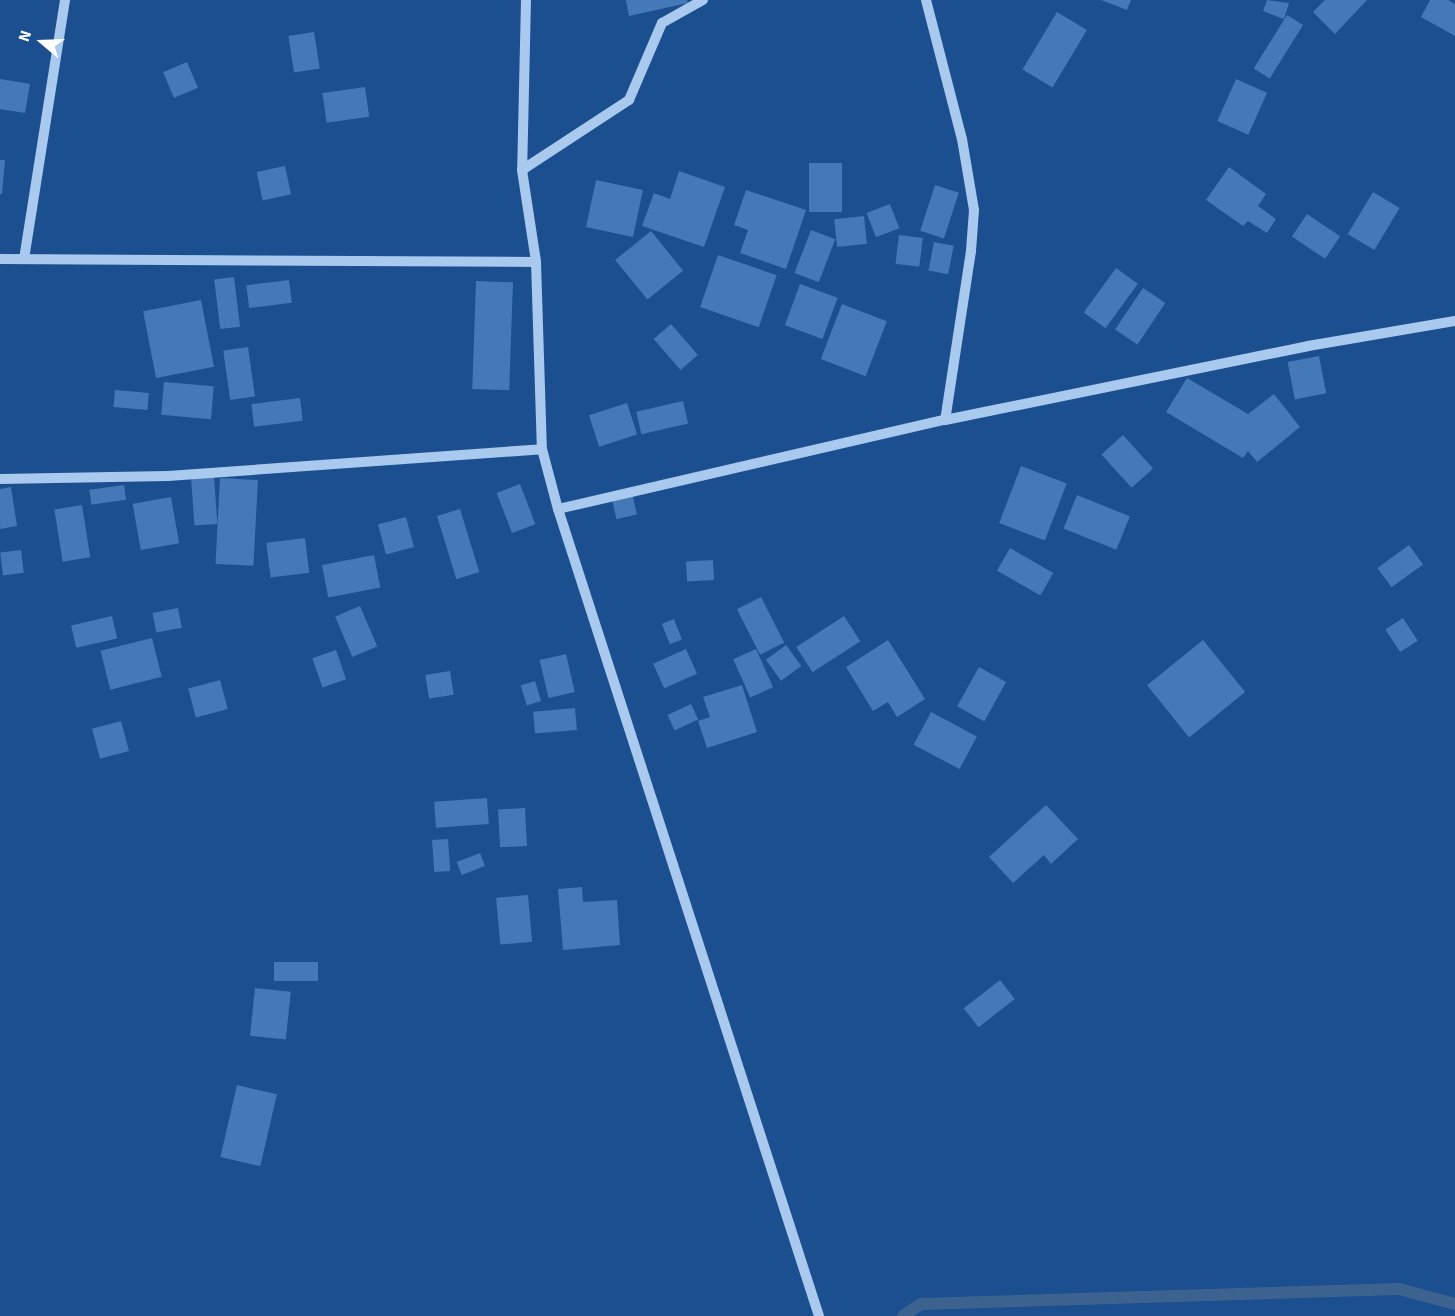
<!DOCTYPE html>
<style>
body{margin:0}
#map{position:relative;width:1455px;height:1316px;overflow:hidden;background:#1b4f8f;font-family:"Source Sans 3",sans-serif}
div>[style]{position:absolute}
.stream>*{height:12px;margin:-6px;padding:0 6px;transform-origin:6px;border-radius:6px;background:#3c6290}
.building>*{inset:0;background:#4478b7;transform-origin:0 0}
.minor>*{height:10px;margin:-5px;padding:0 5px;transform-origin:5px;border-radius:5px;background:#a9c9ee}
span{translate:-50% -50%;white-space:nowrap;text-align:center;line-height:1.15;-webkit-text-stroke:4.5px #1b4f8f;paint-order:stroke}
.north{position:absolute;left:12px;top:12px;width:60px;height:60px;-webkit-text-stroke:4px #1b4f8f;paint-order:stroke;rotate:289deg;font-size:16px;font-weight:700;line-height:24px;text-align:center;color:#fff}
.north::after{content:'';display:block;margin:auto;width:21px;height:27px;background:#fff;clip-path:polygon(50% 0,100% 100%,50% 72%,0 100%)}
</style>
<div id="map">
<div class="stream">
<div style="left:903px;top:1316px;width:22px;rotate:-34deg"></div>
<div style="left:921px;top:1304px;width:478px;rotate:-1.8deg"></div>
<div style="left:1399px;top:1289px;width:58px;rotate:15deg"></div>
</div>
<div class="building">
<div style="clip-path:polygon(626px 0,687px 0,688px 3px,629px 16px)"></div>
<div style="clip-path:polygon(1101px 0,1131px 0,1127px 10px)"></div>
<div style="clip-path:polygon(1267px 0,1289px 3px,1284px 19px,1263px 11px)"></div>
<div style="clip-path:polygon(1325px 0,1367px 0,1335px 34px,1313px 12px)"></div>
<div style="clip-path:polygon(1430px 0,1448px 0,1455px 4px,1455px 36px,1421px 17px)"></div>
<div style="left:1057px;top:12px;width:35px;height:67px;rotate:31deg"></div>
<div style="left:1287px;top:15px;width:19px;height:63px;rotate:32deg"></div>
<div style="left:314px;top:32px;width:37px;height:26px;rotate:81deg"></div>
<div style="left:187px;top:62px;width:28px;height:26px;rotate:67deg"></div>
<div style="clip-path:polygon(0 79px,30px 84px,25px 113px,0 109px)"></div>
<div style="left:1236px;top:79px;width:34px;height:46px;rotate:24deg"></div>
<div style="left:365px;top:87px;width:30px;height:43px;rotate:82deg"></div>
<div style="clip-path:polygon(0 160px,5px 160px,2px 194px,0 194px)"></div>
<div style="left:809px;top:163px;width:33px;height:49px"></div>
<div style="left:285px;top:166px;width:29px;height:29px;rotate:78deg"></div>
<div style="clip-path:polygon(1229px 167px,1266px 194px,1258px 206px,1276px 219px,1267px 233px,1248px 221px,1243px 226px,1206px 200px)"></div>
<div style="clip-path:polygon(679px 171px,725px 187px,704px 247px,642px 226px,654px 193px,670px 199px)"></div>
<div style="left:596px;top:180px;width:48px;height:48px;rotate:12deg"></div>
<div style="left:935px;top:185px;width:25px;height:48px;rotate:18deg"></div>
<div style="clip-path:polygon(746px 190px,806px 210px,786px 269px,740px 253px,748px 230px,734px 225px)"></div>
<div style="left:1373px;top:192px;width:31px;height:49px;rotate:31deg"></div>
<div style="left:890px;top:204px;width:26px;height:25px;rotate:69deg"></div>
<div style="left:1307px;top:214px;width:40px;height:27px;rotate:34deg"></div>
<div style="left:864px;top:216px;width:28px;height:30px;rotate:84deg"></div>
<div style="left:811px;top:230px;width:26px;height:46px;rotate:21deg"></div>
<div style="left:651px;top:231px;width:51px;height:46px;rotate:51deg"></div>
<div style="left:899px;top:235px;width:24px;height:29px;rotate:7deg"></div>
<div style="left:934px;top:242px;width:20px;height:29px;rotate:11deg"></div>
<div style="left:718px;top:255px;width:62px;height:55px;rotate:19deg"></div>
<div style="left:1116px;top:268px;width:27px;height:55px;rotate:36deg"></div>
<div style="left:234px;top:277px;width:50px;height:20px;rotate:83deg"></div>
<div style="left:289px;top:280px;width:23px;height:43px;rotate:83deg"></div>
<div style="left:476px;top:281px;width:37px;height:108px;rotate:2deg"></div>
<div style="left:800px;top:284px;width:40px;height:44px;rotate:20deg"></div>
<div style="left:1143px;top:288px;width:27px;height:50px;rotate:34deg"></div>
<div style="left:201px;top:300px;width:68px;height:59px;rotate:79deg"></div>
<div style="left:842px;top:304px;width:48px;height:59px;rotate:21deg"></div>
<div style="left:671px;top:324px;width:41px;height:23px;rotate:49deg"></div>
<div style="left:248px;top:347px;width:50px;height:25px;rotate:82deg"></div>
<div style="left:1319px;top:356px;width:38px;height:32px;rotate:79deg"></div>
<div style="clip-path:polygon(1187px 378px,1248px 414px,1274px 394px,1300px 427px,1257px 462px,1248px 451px,1243px 458px,1166px 412px)"></div>
<div style="left:164px;top:382px;width:50px;height:33px;rotate:5deg"></div>
<div style="left:115px;top:390px;width:34px;height:17px;rotate:5deg"></div>
<div style="left:300px;top:398px;width:23px;height:49px;rotate:83deg"></div>
<div style="left:683px;top:401px;width:23px;height:48px;rotate:77deg"></div>
<div style="left:627px;top:403px;width:33px;height:40px;rotate:72deg"></div>
<div style="left:1123px;top:435px;width:45px;height:29px;rotate:48deg"></div>
<div style="left:1021px;top:466px;width:49px;height:61px;rotate:21deg"></div>
<div style="left:214px;top:476px;width:48px;height:23px;rotate:86deg"></div>
<div style="left:220px;top:478px;width:38px;height:86px;rotate:3deg"></div>
<div style="left:520px;top:484px;width:43px;height:25px;rotate:69deg"></div>
<div style="left:124px;top:485px;width:15px;height:35px;rotate:82deg"></div>
<div style="clip-path:polygon(11px 487px,17px 526px,0 529px,0 489px)"></div>
<div style="left:632px;top:493px;width:22px;height:21px;rotate:77deg"></div>
<div style="left:1077px;top:495px;width:57px;height:36px;rotate:22deg"></div>
<div style="left:171px;top:497px;width:47px;height:39px;rotate:80deg"></div>
<div style="left:82px;top:505px;width:53px;height:28px;rotate:81deg"></div>
<div style="left:460px;top:509px;width:66px;height:24px;rotate:73deg"></div>
<div style="left:406px;top:517px;width:31px;height:29px;rotate:75deg"></div>
<div style="left:305px;top:538px;width:35px;height:39px;rotate:83deg"></div>
<div style="left:1409px;top:545px;width:24px;height:39px;rotate:54deg"></div>
<div style="left:1010px;top:548px;width:50px;height:26px;rotate:30deg"></div>
<div style="left:21px;top:550px;width:23px;height:21px;rotate:83deg"></div>
<div style="left:374px;top:555px;width:33px;height:53px;rotate:79deg"></div>
<div style="left:713px;top:560px;width:20px;height:27px;rotate:87deg"></div>
<div style="left:761px;top:597px;width:51px;height:27px;rotate:63deg"></div>
<div style="left:360px;top:606px;width:44px;height:27px;rotate:67deg"></div>
<div style="left:178px;top:608px;width:20px;height:26px;rotate:79deg"></div>
<div style="left:112px;top:616px;width:23px;height:42px;rotate:77deg"></div>
<div style="left:844px;top:616px;width:30px;height:57px;rotate:57deg"></div>
<div style="left:1403px;top:618px;width:27px;height:21px;rotate:57deg"></div>
<div style="left:674px;top:619px;width:22px;height:13px;rotate:69deg"></div>
<div style="left:152px;top:638px;width:40px;height:53px;rotate:76deg"></div>
<div style="clip-path:polygon(888px 640px,925px 699px,897px 717px,888px 702px,873px 711px,846px 667px)"></div>
<div style="left:1203px;top:640px;width:67px;height:72px;rotate:51deg"></div>
<div style="left:786px;top:645px;width:26px;height:25px;rotate:54deg"></div>
<div style="left:686px;top:649px;width:27px;height:36px;rotate:66deg"></div>
<div style="left:756px;top:649px;width:42px;height:25px;rotate:66deg"></div>
<div style="left:336px;top:650px;width:31px;height:25px;rotate:71deg"></div>
<div style="left:566px;top:654px;width:39px;height:27px;rotate:77deg"></div>
<div style="left:979px;top:667px;width:31px;height:45px;rotate:29deg"></div>
<div style="left:450px;top:671px;width:24px;height:25px;rotate:81deg"></div>
<div style="left:220px;top:680px;width:30px;height:33px;rotate:75deg"></div>
<div style="left:535px;top:681px;width:21px;height:15px;rotate:73deg"></div>
<div style="clip-path:polygon(742px 685px,757px 732px,707px 748px,698px 721px,710px 717px,703px 697px)"></div>
<div style="left:691px;top:704px;width:17px;height:26px;rotate:65deg"></div>
<div style="left:575px;top:708px;width:22px;height:42px;rotate:85deg"></div>
<div style="left:931px;top:712px;width:52px;height:37px;rotate:28deg"></div>
<div style="left:121px;top:721px;width:31px;height:30px;rotate:75deg"></div>
<div style="left:487px;top:798px;width:26px;height:53px;rotate:86deg"></div>
<div style="clip-path:polygon(1046px 805px,1078px 839px,1051px 864px,1044px 855px,1013px 883px,989px 857px)"></div>
<div style="left:525px;top:808px;width:38px;height:27px;rotate:87deg"></div>
<div style="left:448px;top:839px;width:32px;height:16px;rotate:86deg"></div>
<div style="left:480px;top:853px;width:14px;height:25px;rotate:69deg"></div>
<div style="clip-path:polygon(582px 887px,583px 902px,617px 900px,620px 945px,563px 950px,558px 889px)"></div>
<div style="left:528px;top:895px;width:47px;height:32px;rotate:85deg"></div>
<div style="left:274px;top:962px;width:44px;height:19px"></div>
<div style="left:1000px;top:980px;width:24px;height:46px;rotate:52deg"></div>
<div style="left:255px;top:988px;width:36px;height:48px;rotate:6deg"></div>
<div style="left:237px;top:1085px;width:41px;height:74px;rotate:13deg"></div>
</div>
<div class="minor">
<div style="left:526px;top:0;width:170px;rotate:91.3deg"></div>
<div style="left:522px;top:170px;width:93px;rotate:81.3deg"></div>
<div style="left:536px;top:262px;width:187px;rotate:88.2deg"></div>
<div style="left:542px;top:449px;width:62px;rotate:75.1deg"></div>
<div style="left:558px;top:509px;width:848px;rotate:72.08deg"></div>
<div style="left:926px;top:0;width:144px;rotate:75.5deg"></div>
<div style="left:962px;top:139px;width:72px;rotate:80.4deg"></div>
<div style="left:974px;top:210px;width:41px;rotate:94.2deg"></div>
<div style="left:971px;top:251px;width:171px;rotate:98.7deg"></div>
<div style="left:522px;top:170px;width:128px;rotate:-33.2deg"></div>
<div style="left:629px;top:100px;width:84px;rotate:-66.8deg"></div>
<div style="left:662px;top:23px;width:47px;rotate:-29.3deg"></div>
<div style="left:0;top:259px;width:536px;rotate:0.32deg"></div>
<div style="left:24px;top:259px;width:262px;rotate:-81deg"></div>
<div style="left:0;top:479px;width:168px;rotate:-1deg"></div>
<div style="left:168px;top:476px;width:375px;rotate:-4.1deg"></div>
<div style="left:558px;top:509px;width:397px;rotate:-13deg"></div>
<div style="left:945px;top:420px;width:370px;rotate:-11.5deg"></div>
<div style="left:1308px;top:346px;width:149px;rotate:-9.7deg"></div>
</div>
<div class="north">N</div>
</div>
